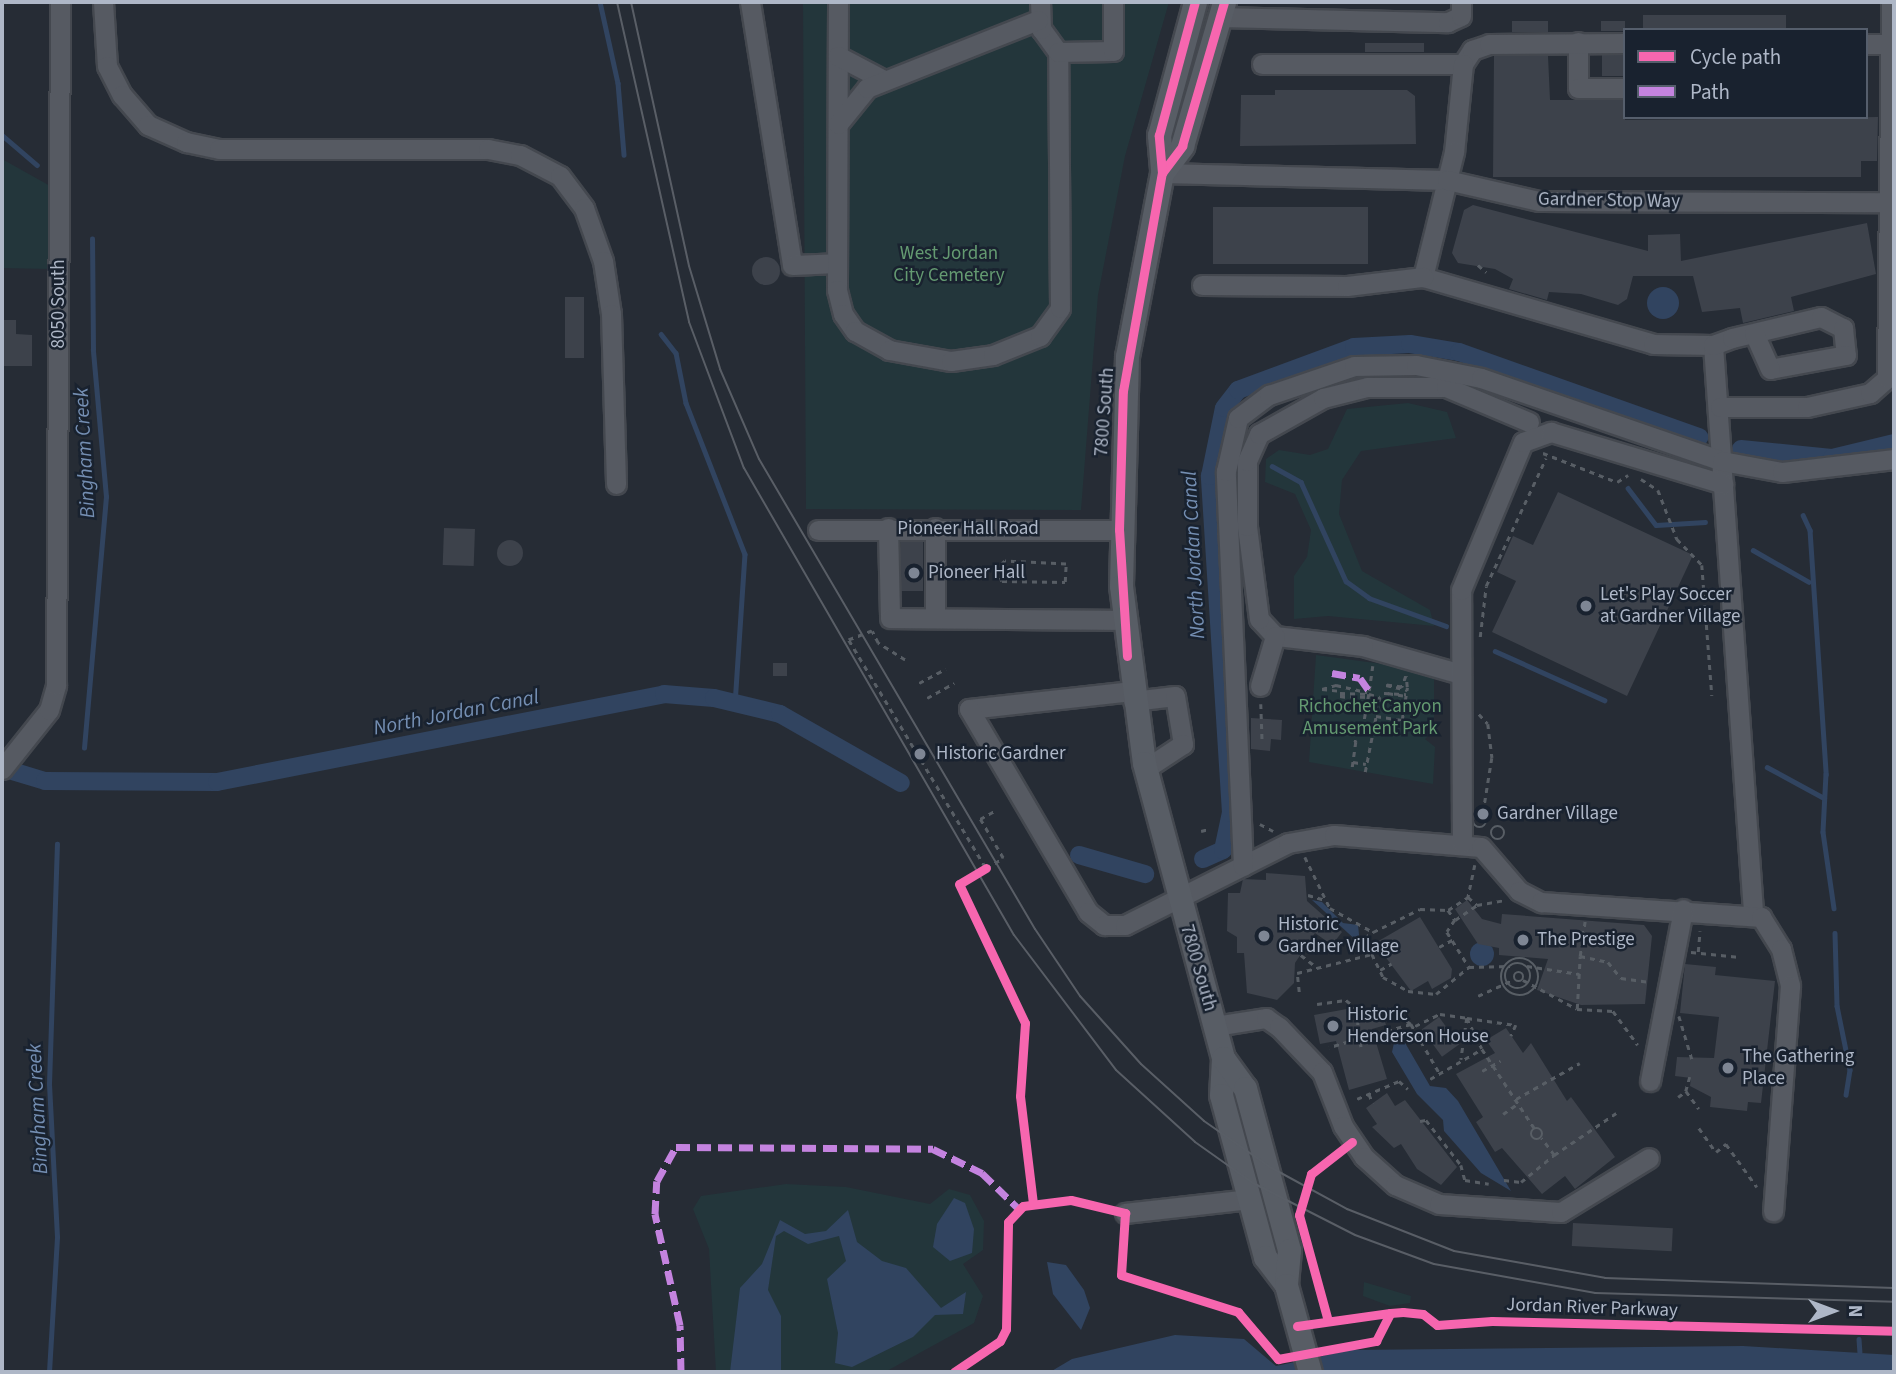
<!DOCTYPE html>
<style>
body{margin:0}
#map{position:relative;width:1896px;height:1374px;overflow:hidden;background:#262c35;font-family:"Source Sans 3",sans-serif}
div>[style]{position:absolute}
.green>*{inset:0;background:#23363b}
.water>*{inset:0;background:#314460}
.round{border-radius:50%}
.stream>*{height:4.5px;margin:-2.25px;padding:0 2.25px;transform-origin:2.25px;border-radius:2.25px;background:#314460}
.canal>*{height:18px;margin:-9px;padding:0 9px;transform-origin:9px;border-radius:9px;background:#314460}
.building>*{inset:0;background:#3d424b;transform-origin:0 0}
.path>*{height:2.5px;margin-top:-1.25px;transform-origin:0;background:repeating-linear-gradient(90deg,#585e65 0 5px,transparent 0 10px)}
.path>.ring{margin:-1.25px;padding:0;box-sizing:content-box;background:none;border:2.5px solid #585e65;border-radius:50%}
.roads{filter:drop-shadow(2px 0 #44484f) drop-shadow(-2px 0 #44484f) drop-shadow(0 2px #44484f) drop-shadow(0 -2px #44484f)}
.minor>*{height:19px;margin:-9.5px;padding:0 9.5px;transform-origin:9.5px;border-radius:9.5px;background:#565a62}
.major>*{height:23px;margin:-11.5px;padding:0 11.5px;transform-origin:11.5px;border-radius:11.5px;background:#585d65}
.tram>*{height:2px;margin:-1px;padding:0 1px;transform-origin:1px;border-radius:1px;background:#595e66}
.quiet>*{height:7px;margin-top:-3.5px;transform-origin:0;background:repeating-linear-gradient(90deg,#c483df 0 14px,transparent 0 21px)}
.cycleway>*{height:9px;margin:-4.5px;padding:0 4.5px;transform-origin:4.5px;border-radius:4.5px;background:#f766af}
.dots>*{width:19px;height:19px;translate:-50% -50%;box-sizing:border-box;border:4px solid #19222f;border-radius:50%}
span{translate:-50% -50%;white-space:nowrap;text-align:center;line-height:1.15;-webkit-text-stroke:5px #19222f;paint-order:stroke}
.street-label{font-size:19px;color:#aeb7c7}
.park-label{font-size:19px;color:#649a71}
.poi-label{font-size:19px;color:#aeb7c7}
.left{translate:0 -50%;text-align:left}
.water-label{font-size:21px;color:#748eb2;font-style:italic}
.frame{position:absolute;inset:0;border:4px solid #aeb7c7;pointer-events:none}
.legend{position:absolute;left:1623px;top:28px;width:245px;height:91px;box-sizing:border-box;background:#19222f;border:2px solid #555e6c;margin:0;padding:9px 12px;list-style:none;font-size:21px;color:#aeb7c7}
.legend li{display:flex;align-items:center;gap:14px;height:35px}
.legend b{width:35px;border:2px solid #555e6c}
.north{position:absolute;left:1798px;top:1276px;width:70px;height:70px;-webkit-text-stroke:5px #19222f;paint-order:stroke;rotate:90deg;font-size:19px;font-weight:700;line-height:28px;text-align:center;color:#aeb7c7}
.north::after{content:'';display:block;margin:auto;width:24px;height:32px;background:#aeb7c7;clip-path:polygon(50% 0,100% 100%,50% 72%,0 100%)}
</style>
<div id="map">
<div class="green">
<div style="clip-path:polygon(803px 2px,1169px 2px,1125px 156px,1098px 295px,1081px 510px,806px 509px)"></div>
<div style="clip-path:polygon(2px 159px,52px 187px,49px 269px,2px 268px)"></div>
<div style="clip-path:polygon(1408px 403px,1447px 412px,1456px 438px,1361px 451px,1342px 480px,1339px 514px,1362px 571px,1430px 610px,1434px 626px,1328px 616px,1294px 619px,1294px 576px,1307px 557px,1311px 530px,1295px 494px,1265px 482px,1266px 459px,1279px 450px,1310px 455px,1328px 449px,1347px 409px)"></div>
<div style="clip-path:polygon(1316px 655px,1434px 671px,1434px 730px,1425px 739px,1435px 747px,1433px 784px,1309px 762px)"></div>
<div style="clip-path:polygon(786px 1184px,846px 1187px,930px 1204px,949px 1189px,970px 1195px,984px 1221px,983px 1250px,963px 1264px,983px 1296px,974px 1323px,885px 1372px,716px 1372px,709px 1249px,693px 1209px,701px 1196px)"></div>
<div style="clip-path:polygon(1364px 1282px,1411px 1296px,1410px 1303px,1390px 1306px,1363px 1296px)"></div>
</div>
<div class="water">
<div class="round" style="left:1647px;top:287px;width:32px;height:32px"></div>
<div style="clip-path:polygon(1312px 900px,1322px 902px,1343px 923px,1358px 925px,1360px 944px)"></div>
<div class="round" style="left:1470px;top:942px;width:24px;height:24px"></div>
<div style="clip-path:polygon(1395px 1038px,1404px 1041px,1430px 1086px,1446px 1088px,1458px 1101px,1511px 1191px,1481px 1173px,1444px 1131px,1443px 1120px,1417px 1094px,1392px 1052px)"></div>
<div style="clip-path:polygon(954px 1198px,965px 1203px,974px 1229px,972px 1253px,950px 1261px,933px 1247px,937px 1224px)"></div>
<div style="clip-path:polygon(848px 1210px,857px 1242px,882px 1261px,906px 1268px,941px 1308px,966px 1292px,963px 1314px,935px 1315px,913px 1337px,852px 1367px,835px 1363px,838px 1333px,827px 1279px,846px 1261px,839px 1236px,808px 1244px,784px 1231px,776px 1236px,768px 1290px,781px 1316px,781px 1372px,730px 1372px,740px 1288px,762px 1264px,780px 1220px,805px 1234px,826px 1231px)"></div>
<div style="clip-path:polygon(1047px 1262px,1066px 1265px,1084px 1290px,1090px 1308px,1081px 1330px,1053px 1294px)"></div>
<div style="clip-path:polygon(1175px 1335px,1244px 1339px,1276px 1366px,1351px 1350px,1743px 1346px,1894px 1355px,1894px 1372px,1050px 1372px,1072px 1359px)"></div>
</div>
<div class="stream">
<div style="left:600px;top:2px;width:83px;rotate:77.5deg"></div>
<div style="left:618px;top:83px;width:72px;rotate:85.2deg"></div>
<div style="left:2px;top:135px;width:46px;rotate:40.6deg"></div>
<div style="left:661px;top:334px;width:24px;rotate:52deg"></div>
<div style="left:676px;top:353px;width:51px;rotate:78.7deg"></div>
<div style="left:686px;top:403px;width:162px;rotate:68.7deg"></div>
<div style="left:745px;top:554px;width:149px;rotate:93.8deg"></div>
<div style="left:1272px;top:466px;width:33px;rotate:29deg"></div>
<div style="left:1301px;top:482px;width:109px;rotate:65.6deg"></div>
<div style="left:1346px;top:581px;width:29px;rotate:36deg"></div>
<div style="left:1369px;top:598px;width:82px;rotate:20deg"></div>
<div style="left:1628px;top:488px;width:46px;rotate:52.9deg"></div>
<div style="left:1656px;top:525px;width:49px;rotate:-3.5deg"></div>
<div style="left:1803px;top:515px;width:17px;rotate:65deg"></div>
<div style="left:1810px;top:530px;width:245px;rotate:86.2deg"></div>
<div style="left:1826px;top:774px;width:58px;rotate:93deg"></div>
<div style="left:1823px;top:832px;width:77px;rotate:81.8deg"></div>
<div style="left:1753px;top:550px;width:64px;rotate:29.7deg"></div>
<div style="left:1495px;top:651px;width:120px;rotate:24.2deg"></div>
<div style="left:84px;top:748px;width:252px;rotate:-85deg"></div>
<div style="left:106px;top:497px;width:148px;rotate:-95.1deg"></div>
<div style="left:93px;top:350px;width:111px;rotate:-90.5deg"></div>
<div style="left:1767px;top:767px;width:65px;rotate:28.5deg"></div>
<div style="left:1835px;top:933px;width:73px;rotate:88.4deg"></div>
<div style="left:1837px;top:1006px;width:65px;rotate:78.5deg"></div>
<div style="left:1850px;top:1070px;width:25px;rotate:99deg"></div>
<div style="left:1859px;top:1339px;width:13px;rotate:86deg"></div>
<div style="left:49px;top:1372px;width:135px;rotate:-86.6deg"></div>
<div style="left:57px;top:1237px;width:153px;rotate:-93deg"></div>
<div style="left:49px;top:1084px;width:240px;rotate:-88.1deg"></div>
</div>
<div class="canal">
<div style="left:1741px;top:449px;width:91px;rotate:5.6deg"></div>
<div style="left:1832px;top:458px;width:64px;rotate:-13.6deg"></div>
<div style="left:2px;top:768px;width:45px;rotate:16.8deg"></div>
<div style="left:45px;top:781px;width:172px;rotate:0.3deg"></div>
<div style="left:217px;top:782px;width:456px;rotate:-11.1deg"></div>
<div style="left:664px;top:694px;width:50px;rotate:4.6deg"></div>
<div style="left:714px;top:698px;width:68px;rotate:13.6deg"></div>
<div style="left:780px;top:714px;width:139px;rotate:29.7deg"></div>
<div style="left:1079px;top:855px;width:69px;rotate:16.1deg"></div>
<div style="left:1203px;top:859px;width:22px;rotate:-24deg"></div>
<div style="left:1223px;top:850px;width:38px;rotate:-78deg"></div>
<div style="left:1231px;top:813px;width:338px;rotate:-93.6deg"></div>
<div style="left:1210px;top:476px;width:69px;rotate:-78.4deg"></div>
<div style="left:1224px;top:408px;width:23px;rotate:-52deg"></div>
<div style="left:1238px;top:390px;width:124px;rotate:-20.3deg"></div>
<div style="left:1354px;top:347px;width:56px;rotate:-3.1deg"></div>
<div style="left:1410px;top:344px;width:50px;rotate:9.3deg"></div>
<div style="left:1459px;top:352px;width:255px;rotate:19.5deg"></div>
</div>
<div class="building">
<div style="left:1643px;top:15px;width:143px;height:15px"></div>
<div style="left:1512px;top:21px;width:36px;height:11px"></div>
<div style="left:1601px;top:21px;width:24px;height:10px"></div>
<div style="left:1365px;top:43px;width:59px;height:9px"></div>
<div style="left:1602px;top:55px;width:23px;height:21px"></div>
<div style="clip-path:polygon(1494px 56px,1548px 56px,1550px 100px,1625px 100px,1625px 120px,1878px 117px,1877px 161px,1861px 161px,1861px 177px,1493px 177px)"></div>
<div style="clip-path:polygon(1275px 90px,1407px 90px,1415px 96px,1416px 144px,1240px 146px,1241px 95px,1275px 95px)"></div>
<div style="clip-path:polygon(1473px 205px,1648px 251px,1648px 235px,1680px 234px,1681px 261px,1867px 223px,1876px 274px,1791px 297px,1794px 311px,1743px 323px,1740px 308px,1702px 312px,1693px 276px,1633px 276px,1627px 299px,1618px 305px,1581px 294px,1549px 292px,1547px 300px,1509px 289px,1513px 279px,1495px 269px,1458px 263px,1452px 253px,1464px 210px)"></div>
<div style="left:1368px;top:207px;width:57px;height:155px;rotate:90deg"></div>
<div class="round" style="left:752px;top:257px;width:28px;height:28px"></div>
<div style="left:565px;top:297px;width:19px;height:61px"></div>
<div style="clip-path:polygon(2px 320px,16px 320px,16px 334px,32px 335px,32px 366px,2px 366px)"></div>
<div style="clip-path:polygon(1558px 492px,1693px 555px,1627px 696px,1492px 632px,1516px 581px,1497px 572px,1513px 536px,1533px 545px)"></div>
<div style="left:444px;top:528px;width:31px;height:37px;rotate:2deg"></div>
<div class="round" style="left:497px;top:540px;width:26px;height:26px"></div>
<div style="left:901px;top:542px;width:22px;height:49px"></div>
<div style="left:773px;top:663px;width:14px;height:13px"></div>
<div style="clip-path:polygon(1251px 718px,1282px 720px,1281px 740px,1271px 739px,1270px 751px,1251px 749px)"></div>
<div style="clip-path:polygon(1266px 873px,1305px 876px,1307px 901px,1342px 932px,1332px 945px,1315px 933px,1295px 963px,1294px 983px,1277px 1000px,1247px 993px,1244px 953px,1237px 953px,1237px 937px,1227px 931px,1228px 893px,1240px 893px,1243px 879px,1266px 880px)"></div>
<div style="clip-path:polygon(1467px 900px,1482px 919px,1501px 924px,1502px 914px,1644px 925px,1652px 936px,1645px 1004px,1581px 1005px,1537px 990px,1548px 959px,1499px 955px,1499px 948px,1478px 944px,1455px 909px)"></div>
<div style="clip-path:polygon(1420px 917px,1452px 969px,1451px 978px,1432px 989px,1428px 981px,1411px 991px,1375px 943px)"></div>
<div style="clip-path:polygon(1685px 964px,1716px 967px,1715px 975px,1775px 981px,1761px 1103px,1748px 1102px,1747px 1111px,1710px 1107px,1711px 1097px,1690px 1086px,1691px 1078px,1675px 1076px,1677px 1057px,1714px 1058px,1719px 1017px,1680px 1013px)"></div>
<div style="clip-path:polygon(1347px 1009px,1350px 1021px,1382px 1012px,1386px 1025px,1372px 1029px,1387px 1079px,1349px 1090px,1336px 1041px,1320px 1044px,1314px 1015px)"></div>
<div style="left:1439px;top:1017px;width:34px;height:21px;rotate:54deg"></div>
<div style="clip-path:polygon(1506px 1028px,1523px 1053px,1531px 1043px,1567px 1101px,1571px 1097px,1615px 1157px,1575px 1189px,1565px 1176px,1542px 1194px,1502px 1148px,1495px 1152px,1476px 1122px,1483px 1117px,1456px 1074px,1495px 1053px,1486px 1040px)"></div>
<div style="clip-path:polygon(1387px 1093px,1395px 1106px,1405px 1100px,1457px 1167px,1441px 1185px,1417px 1169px,1401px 1144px,1394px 1148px,1372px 1127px,1377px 1124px,1366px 1108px)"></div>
<div style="left:1573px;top:1223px;width:100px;height:23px;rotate:3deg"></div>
</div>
<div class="path">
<div style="left:1478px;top:265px;width:11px;rotate:41deg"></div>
<div style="left:1543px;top:453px;width:79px;rotate:21.4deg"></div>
<div style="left:1617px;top:482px;width:13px;rotate:-32deg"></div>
<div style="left:1641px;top:479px;width:20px;rotate:33deg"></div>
<div style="left:1658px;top:490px;width:53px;rotate:68.8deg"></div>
<div style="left:1677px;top:539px;width:36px;rotate:46deg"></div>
<div style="left:1702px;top:565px;width:131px;rotate:85.6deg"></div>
<div style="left:984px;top:569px;width:13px;rotate:-4deg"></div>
<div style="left:997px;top:568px;width:14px;rotate:69deg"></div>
<div style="left:1002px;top:581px;width:63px;rotate:0.9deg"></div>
<div style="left:1065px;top:582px;width:18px;rotate:-87deg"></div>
<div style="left:1066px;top:564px;width:61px;rotate:-177.2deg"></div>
<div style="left:1005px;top:561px;width:11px;rotate:139deg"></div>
<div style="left:1480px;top:637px;width:51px;rotate:-83.3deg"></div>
<div style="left:1486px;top:586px;width:141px;rotate:-64.9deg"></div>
<div style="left:905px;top:660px;width:32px;rotate:-148deg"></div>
<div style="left:878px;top:643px;width:13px;rotate:-117deg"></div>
<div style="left:872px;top:631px;width:25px;rotate:159deg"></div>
<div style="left:849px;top:640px;width:266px;rotate:59deg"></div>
<div style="left:986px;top:868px;width:20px;rotate:-30deg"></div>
<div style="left:1003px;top:858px;width:45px;rotate:-120.5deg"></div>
<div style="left:980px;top:819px;width:18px;rotate:-29deg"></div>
<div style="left:1373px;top:666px;width:28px;rotate:98deg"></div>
<div style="left:1369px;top:694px;width:11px;rotate:15deg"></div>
<div style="left:1380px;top:697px;width:19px;rotate:102deg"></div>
<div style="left:919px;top:683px;width:30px;rotate:-28deg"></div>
<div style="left:1322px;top:689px;width:15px;rotate:-16deg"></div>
<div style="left:1336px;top:685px;width:32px;rotate:13deg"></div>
<div style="left:1322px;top:689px;width:18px;rotate:6deg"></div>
<div style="left:1340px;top:693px;width:29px;rotate:2deg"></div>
<div style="left:1369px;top:694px;width:28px;rotate:100deg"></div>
<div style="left:1340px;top:696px;width:28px;rotate:2deg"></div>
<div style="left:1340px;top:696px;width:7px;rotate:8deg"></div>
<div style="left:1403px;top:696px;width:19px;rotate:-171deg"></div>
<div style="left:1384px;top:693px;width:22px;rotate:3deg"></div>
<div style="left:927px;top:698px;width:31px;rotate:-29deg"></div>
<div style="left:1261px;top:704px;width:35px;rotate:88deg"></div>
<div style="left:1479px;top:714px;width:13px;rotate:48deg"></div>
<div style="left:1488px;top:724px;width:34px;rotate:83deg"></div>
<div style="left:1492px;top:758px;width:57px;rotate:99.1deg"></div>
<div style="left:1337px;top:729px;width:13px;rotate:9deg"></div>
<div style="left:1350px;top:731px;width:13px;rotate:61deg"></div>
<div style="left:1356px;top:742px;width:27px;rotate:98deg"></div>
<div style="left:1353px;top:762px;width:13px;rotate:9deg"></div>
<div style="left:1365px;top:772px;width:57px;rotate:-78.9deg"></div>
<div style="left:1376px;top:716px;width:26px;rotate:9deg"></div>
<div style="left:1402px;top:720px;width:33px;rotate:-81deg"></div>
<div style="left:1407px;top:687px;width:11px;rotate:-95deg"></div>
<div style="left:1406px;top:676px;width:12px;rotate:110deg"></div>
<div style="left:1402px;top:687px;width:16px;rotate:-173deg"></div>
<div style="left:1386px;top:685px;width:22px;rotate:13deg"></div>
<div class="ring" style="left:1473px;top:814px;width:11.5px;height:11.5px"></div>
<div style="left:1260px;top:824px;width:15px;rotate:28deg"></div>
<div class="ring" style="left:1491px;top:826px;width:11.5px;height:11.5px"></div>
<div style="left:1201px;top:831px;width:8px;rotate:-14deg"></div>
<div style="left:1305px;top:857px;width:57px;rotate:63.9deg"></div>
<div style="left:1330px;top:908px;width:49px;rotate:29.2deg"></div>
<div style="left:1475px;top:865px;width:33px;rotate:102deg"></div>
<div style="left:1468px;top:897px;width:12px;rotate:42deg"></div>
<div style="left:1477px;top:905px;width:28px;rotate:-10deg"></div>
<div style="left:1308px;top:895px;width:18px;rotate:16deg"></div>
<div style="left:1448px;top:910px;width:24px;rotate:-33deg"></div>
<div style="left:1455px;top:920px;width:27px;rotate:-34deg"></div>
<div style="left:1439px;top:947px;width:15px;rotate:-28deg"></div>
<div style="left:1691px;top:952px;width:49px;rotate:5.8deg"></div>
<div style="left:1698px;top:952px;width:21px;rotate:-85deg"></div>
<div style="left:1372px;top:954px;width:18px;rotate:-117deg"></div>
<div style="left:1364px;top:938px;width:11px;rotate:-34deg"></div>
<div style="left:1373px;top:932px;width:52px;rotate:-26.1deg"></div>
<div style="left:1420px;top:909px;width:28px;rotate:2deg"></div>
<div style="left:1448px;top:910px;width:12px;rotate:55deg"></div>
<div style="left:1455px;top:920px;width:14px;rotate:124deg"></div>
<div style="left:1447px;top:932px;width:41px;rotate:57.8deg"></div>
<div style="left:1469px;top:967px;width:41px;rotate:-1.4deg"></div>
<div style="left:1301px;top:955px;width:18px;rotate:38deg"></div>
<div style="left:1580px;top:956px;width:35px;rotate:-82deg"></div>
<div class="ring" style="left:1501px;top:958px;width:35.5px;height:35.5px"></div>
<div class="ring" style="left:1505px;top:963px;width:23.5px;height:23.5px"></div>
<div style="left:1527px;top:966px;width:53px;rotate:8.7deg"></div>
<div style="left:1380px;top:970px;width:13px;rotate:-29deg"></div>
<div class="ring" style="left:1514px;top:972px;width:7.5px;height:7.5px"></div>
<div style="left:1523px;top:980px;width:61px;rotate:28.2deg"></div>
<div style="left:1577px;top:1009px;width:36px;rotate:3deg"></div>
<div style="left:1613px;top:1011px;width:42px;rotate:53.7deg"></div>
<div style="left:1299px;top:992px;width:19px;rotate:-96deg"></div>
<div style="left:1297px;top:973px;width:77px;rotate:-14.2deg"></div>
<div style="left:1372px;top:954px;width:25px;rotate:64deg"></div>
<div style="left:1383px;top:977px;width:29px;rotate:29deg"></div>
<div style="left:1408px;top:991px;width:28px;rotate:6deg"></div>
<div style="left:1436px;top:994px;width:43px;rotate:-39.3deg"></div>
<div style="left:1478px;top:996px;width:41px;rotate:-24.7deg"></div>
<div style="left:1317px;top:1004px;width:29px;rotate:-8deg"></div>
<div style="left:1346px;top:1000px;width:16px;rotate:40deg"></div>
<div style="left:1358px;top:1010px;width:29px;rotate:90deg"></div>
<div style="left:1358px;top:1039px;width:30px;rotate:163deg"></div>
<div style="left:1577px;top:1009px;width:53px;rotate:-86.8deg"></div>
<div style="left:1580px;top:956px;width:29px;rotate:12deg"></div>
<div style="left:1608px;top:962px;width:21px;rotate:51deg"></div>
<div style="left:1621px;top:978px;width:29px;rotate:8deg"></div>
<div style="left:1358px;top:1010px;width:33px;rotate:-2deg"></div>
<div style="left:1391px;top:1009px;width:25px;rotate:37deg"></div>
<div style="left:1679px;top:1016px;width:45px;rotate:73.2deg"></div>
<div style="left:1467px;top:1018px;width:49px;rotate:8.1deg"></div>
<div style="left:1516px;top:1025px;width:12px;rotate:114deg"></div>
<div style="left:1467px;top:1018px;width:34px;rotate:64deg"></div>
<div style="left:1415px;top:1026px;width:28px;rotate:-26deg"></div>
<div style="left:1440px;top:1014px;width:27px;rotate:8deg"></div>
<div style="left:1467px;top:1018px;width:42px;rotate:98.1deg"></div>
<div style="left:1361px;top:1047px;width:9px;rotate:-111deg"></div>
<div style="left:1358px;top:1039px;width:55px;rotate:-15.8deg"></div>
<div style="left:1411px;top:1024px;width:58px;rotate:59.9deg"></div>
<div style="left:1482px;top:1071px;width:21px;rotate:-29deg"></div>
<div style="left:1690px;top:1077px;width:15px;rotate:106deg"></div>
<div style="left:1686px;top:1091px;width:22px;rotate:54deg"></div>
<div style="left:1430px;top:1079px;width:60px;rotate:-30deg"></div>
<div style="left:1482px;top:1049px;width:96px;rotate:56.5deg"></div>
<div style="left:1369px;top:1094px;width:10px;rotate:66deg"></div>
<div style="left:1678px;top:1097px;width:10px;rotate:-37deg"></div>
<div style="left:1357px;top:1099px;width:46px;rotate:-23.2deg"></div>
<div style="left:1399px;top:1081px;width:12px;rotate:42deg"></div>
<div style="left:1516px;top:1099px;width:73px;rotate:-29.4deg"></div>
<div style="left:1503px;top:1114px;width:19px;rotate:-35deg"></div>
<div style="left:1420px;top:1121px;width:6px;rotate:-9deg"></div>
<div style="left:1426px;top:1120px;width:57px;rotate:52.1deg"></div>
<div style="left:1461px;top:1165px;width:16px;rotate:75deg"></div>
<div style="left:1465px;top:1180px;width:24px;rotate:9deg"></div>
<div style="left:1699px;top:1128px;width:29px;rotate:55deg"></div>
<div style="left:1716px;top:1152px;width:13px;rotate:-39deg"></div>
<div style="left:1726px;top:1144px;width:53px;rotate:54.2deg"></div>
<div class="ring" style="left:1531px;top:1128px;width:9.5px;height:9.5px"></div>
<div style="left:1554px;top:1155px;width:75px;rotate:-34.1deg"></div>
<div style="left:1504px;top:1180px;width:17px;rotate:7deg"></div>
<div style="left:1521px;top:1182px;width:43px;rotate:-39.3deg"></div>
<div style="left:1554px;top:1155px;width:21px;rotate:-127deg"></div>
</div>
<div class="roads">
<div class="minor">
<div style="left:103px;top:2px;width:64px;rotate:86.4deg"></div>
<div style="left:107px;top:66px;width:33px;rotate:63deg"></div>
<div style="left:122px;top:95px;width:40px;rotate:49deg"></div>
<div style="left:148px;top:125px;width:42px;rotate:24.1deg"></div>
<div style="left:186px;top:142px;width:34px;rotate:12deg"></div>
<div style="left:219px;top:149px;width:269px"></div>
<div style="left:488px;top:149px;width:33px;rotate:11deg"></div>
<div style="left:520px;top:155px;width:45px;rotate:27.7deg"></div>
<div style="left:560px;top:176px;width:40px;rotate:53deg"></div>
<div style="left:584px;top:208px;width:56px;rotate:70.3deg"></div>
<div style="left:603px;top:261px;width:54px;rotate:81.4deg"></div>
<div style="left:611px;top:314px;width:170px;rotate:88.3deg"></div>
<div style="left:750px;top:2px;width:266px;rotate:80.9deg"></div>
<div style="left:792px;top:265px;width:45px;rotate:-2.5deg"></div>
<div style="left:838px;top:2px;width:288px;rotate:90.2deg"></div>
<div style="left:837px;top:290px;width:25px;rotate:76deg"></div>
<div style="left:843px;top:314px;width:21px;rotate:55deg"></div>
<div style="left:855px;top:331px;width:39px;rotate:29deg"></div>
<div style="left:889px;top:350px;width:63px;rotate:10.1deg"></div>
<div style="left:951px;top:361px;width:42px;rotate:-8.1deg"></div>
<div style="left:993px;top:355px;width:51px;rotate:-22deg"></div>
<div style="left:1040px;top:336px;width:34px;rotate:-54deg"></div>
<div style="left:1060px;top:308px;width:256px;rotate:-90.4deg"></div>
<div style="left:1058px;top:52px;width:29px;rotate:-126deg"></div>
<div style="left:1041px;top:29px;width:27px;rotate:-92deg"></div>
<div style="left:1219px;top:17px;width:229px;rotate:1.3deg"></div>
<div style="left:1448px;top:22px;width:14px;rotate:-25deg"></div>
<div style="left:1461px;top:16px;width:14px;rotate:-90deg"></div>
<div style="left:1578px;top:42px;width:46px;rotate:90deg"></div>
<div style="left:1578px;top:88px;width:47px"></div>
<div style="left:1866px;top:44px;width:25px"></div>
<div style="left:1058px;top:52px;width:55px;rotate:-1deg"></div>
<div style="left:1113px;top:51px;width:49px;rotate:-90deg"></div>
<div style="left:838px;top:56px;width:52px;rotate:27.6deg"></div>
<div style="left:1262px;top:64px;width:201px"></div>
<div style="left:1463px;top:64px;width:17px;rotate:-57deg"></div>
<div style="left:1472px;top:50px;width:18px;rotate:-19deg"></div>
<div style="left:1489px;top:44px;width:136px;rotate:-0.4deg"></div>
<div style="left:1463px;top:64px;width:88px;rotate:95.8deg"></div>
<div style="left:1454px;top:152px;width:129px;rotate:103.9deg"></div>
<div style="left:1423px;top:277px;width:240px;rotate:16.2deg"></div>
<div style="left:1653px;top:344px;width:60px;rotate:1deg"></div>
<div style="left:1713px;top:345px;width:568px;rotate:85.96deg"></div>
<div style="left:838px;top:124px;width:46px;rotate:-51.1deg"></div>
<div style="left:867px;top:88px;width:184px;rotate:-21.7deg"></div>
<div style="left:1162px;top:173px;width:285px;rotate:1.4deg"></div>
<div style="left:1447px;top:180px;width:94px;rotate:12.9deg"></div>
<div style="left:1539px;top:201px;width:353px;rotate:0.2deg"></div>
<div style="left:1202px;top:285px;width:145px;rotate:0.4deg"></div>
<div style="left:1347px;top:286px;width:77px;rotate:-6.8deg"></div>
<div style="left:1713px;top:345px;width:20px;rotate:-20deg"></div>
<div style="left:1732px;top:338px;width:91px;rotate:-13.3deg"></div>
<div style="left:1821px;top:317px;width:25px;rotate:27deg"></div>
<div style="left:1843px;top:328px;width:27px;rotate:84deg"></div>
<div style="left:1846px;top:355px;width:77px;rotate:169.6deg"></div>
<div style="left:1770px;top:369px;width:39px;rotate:-114deg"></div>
<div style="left:1720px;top:407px;width:87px"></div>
<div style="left:1807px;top:407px;width:65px;rotate:-12.5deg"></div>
<div style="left:1870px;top:393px;width:23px;rotate:-41deg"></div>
<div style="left:1887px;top:378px;width:376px;rotate:-89.4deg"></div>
<div style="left:888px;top:528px;width:90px;rotate:88.7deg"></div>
<div style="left:890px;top:618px;width:233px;rotate:0.5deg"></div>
<div style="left:935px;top:528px;width:90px;rotate:90deg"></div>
<div style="left:818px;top:530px;width:301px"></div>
<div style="left:1461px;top:674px;width:102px;rotate:-164.1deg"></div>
<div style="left:1363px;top:646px;width:89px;rotate:-173.5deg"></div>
<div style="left:1275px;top:636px;width:23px;rotate:-133deg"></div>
<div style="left:1259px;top:619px;width:94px;rotate:-97.4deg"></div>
<div style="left:1247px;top:526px;width:65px;rotate:-90deg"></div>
<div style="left:1247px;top:461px;width:30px;rotate:-66deg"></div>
<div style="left:1259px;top:434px;width:73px;rotate:-29.4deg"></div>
<div style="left:1323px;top:398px;width:45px;rotate:-14deg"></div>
<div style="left:1367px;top:387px;width:79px"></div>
<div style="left:1446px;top:387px;width:90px;rotate:22.9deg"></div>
<div style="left:1260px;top:686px;width:52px;rotate:-73.3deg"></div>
<div style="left:1132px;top:691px;width:164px;rotate:173.7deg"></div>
<div style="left:969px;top:709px;width:235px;rotate:59.6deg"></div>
<div style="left:1088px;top:912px;width:21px;rotate:39deg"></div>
<div style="left:1104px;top:925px;width:21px"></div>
<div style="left:1125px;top:925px;width:182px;rotate:-26.7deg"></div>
<div style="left:1288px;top:843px;width:47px;rotate:-9.9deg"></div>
<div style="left:1334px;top:835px;width:147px;rotate:4.7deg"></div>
<div style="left:1481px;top:847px;width:58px;rotate:49.2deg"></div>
<div style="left:1519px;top:891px;width:25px;rotate:27deg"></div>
<div style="left:1541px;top:902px;width:221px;rotate:3.9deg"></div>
<div style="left:1761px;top:917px;width:38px;rotate:58deg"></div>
<div style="left:1781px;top:949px;width:38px;rotate:76deg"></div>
<div style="left:1790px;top:986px;width:226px;rotate:94.3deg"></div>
<div style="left:1133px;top:701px;width:42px;rotate:-6.8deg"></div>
<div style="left:1175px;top:696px;width:49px;rotate:80.5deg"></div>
<div style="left:1183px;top:744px;width:45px;rotate:146.7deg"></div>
<div style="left:2px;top:769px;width:75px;rotate:-51.5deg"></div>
<div style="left:49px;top:710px;width:26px;rotate:-74deg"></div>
<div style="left:56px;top:685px;width:683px;rotate:-89.66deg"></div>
<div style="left:1462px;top:843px;width:253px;rotate:-90.2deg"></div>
<div style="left:1461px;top:590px;width:160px;rotate:-67.3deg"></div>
<div style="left:1523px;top:442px;width:30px;rotate:-20deg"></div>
<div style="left:1551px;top:432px;width:180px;rotate:16.8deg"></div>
<div style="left:1243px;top:866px;width:395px;rotate:-92.5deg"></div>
<div style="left:1226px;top:471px;width:54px;rotate:-77.2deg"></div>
<div style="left:1238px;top:418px;width:39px;rotate:-37deg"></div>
<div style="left:1269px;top:395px;width:90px;rotate:-18.8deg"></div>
<div style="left:1354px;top:366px;width:62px;rotate:-0.9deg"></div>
<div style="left:1416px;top:365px;width:66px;rotate:11.3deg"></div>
<div style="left:1481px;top:378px;width:255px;rotate:19deg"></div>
<div style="left:1722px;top:461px;width:61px;rotate:10.4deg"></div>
<div style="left:1782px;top:472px;width:113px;rotate:-6.6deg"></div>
<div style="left:1215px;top:1026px;width:52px;rotate:-8.9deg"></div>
<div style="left:1266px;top:1018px;width:16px;rotate:35deg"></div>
<div style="left:1279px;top:1027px;width:62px;rotate:46.3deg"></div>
<div style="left:1322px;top:1072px;width:58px;rotate:68.7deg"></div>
<div style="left:1343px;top:1126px;width:37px;rotate:56deg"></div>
<div style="left:1364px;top:1157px;width:42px;rotate:42.1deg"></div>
<div style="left:1395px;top:1185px;width:48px;rotate:23.4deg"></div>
<div style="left:1439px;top:1204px;width:122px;rotate:3.8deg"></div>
<div style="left:1561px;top:1212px;width:103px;rotate:-31.5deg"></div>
<div style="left:1650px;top:1081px;width:175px;rotate:-79.1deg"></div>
<div style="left:1125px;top:1213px;width:125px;rotate:-6.4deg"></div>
</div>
<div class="major">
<div style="left:1195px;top:2px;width:138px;rotate:105.1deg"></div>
<div style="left:1159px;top:135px;width:38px;rotate:85deg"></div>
<div style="left:1162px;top:173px;width:186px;rotate:100.8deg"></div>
<div style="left:1127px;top:356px;width:230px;rotate:91.5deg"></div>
<div style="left:1121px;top:586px;width:178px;rotate:82.6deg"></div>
<div style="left:1144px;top:763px;width:305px;rotate:75deg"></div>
<div style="left:1223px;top:1058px;width:37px;rotate:93deg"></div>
<div style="left:1221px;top:1095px;width:168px;rotate:74.8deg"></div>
<div style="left:1265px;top:1257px;width:35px;rotate:53deg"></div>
<div style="left:1162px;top:173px;width:34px;rotate:-53deg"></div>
<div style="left:1182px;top:146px;width:150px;rotate:-73.7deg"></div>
<div style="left:1223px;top:1058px;width:37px;rotate:54deg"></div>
<div style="left:1245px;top:1088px;width:168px;rotate:74.8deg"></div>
<div style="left:1289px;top:1250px;width:35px;rotate:95deg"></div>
<div style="left:1286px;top:1285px;width:90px;rotate:74.6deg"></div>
</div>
</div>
<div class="tram">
<div style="left:617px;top:2px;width:328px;rotate:77.3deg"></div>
<div style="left:689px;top:322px;width:156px;rotate:69.4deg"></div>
<div style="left:744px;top:468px;width:539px;rotate:59.97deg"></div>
<div style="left:1014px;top:935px;width:169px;rotate:52.9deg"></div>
<div style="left:1116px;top:1070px;width:107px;rotate:42.3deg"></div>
<div style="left:1195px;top:1142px;width:71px;rotate:35.3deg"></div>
<div style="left:1253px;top:1183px;width:114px;rotate:27deg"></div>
<div style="left:1355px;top:1235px;width:84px;rotate:20.2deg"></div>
<div style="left:1434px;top:1264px;width:164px;rotate:10.2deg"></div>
<div style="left:1595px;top:1293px;width:299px;rotate:1.7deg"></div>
<div style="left:631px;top:2px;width:270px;rotate:77.6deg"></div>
<div style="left:689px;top:266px;width:108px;rotate:73.2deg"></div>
<div style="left:720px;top:369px;width:98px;rotate:66.6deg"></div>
<div style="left:759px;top:459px;width:545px;rotate:59.58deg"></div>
<div style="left:1035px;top:929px;width:81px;rotate:56.1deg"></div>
<div style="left:1080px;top:996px;width:91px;rotate:48.1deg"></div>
<div style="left:1141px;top:1064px;width:85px;rotate:42.1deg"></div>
<div style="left:1204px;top:1121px;width:80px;rotate:34.9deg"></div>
<div style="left:1270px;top:1167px;width:88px;rotate:28.6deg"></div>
<div style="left:1347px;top:1209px;width:115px;rotate:21.4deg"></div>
<div style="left:1454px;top:1251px;width:153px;rotate:10.1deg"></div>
<div style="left:1605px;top:1278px;width:289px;rotate:2deg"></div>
</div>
<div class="quiet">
<div style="left:1332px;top:673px;width:28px;rotate:10deg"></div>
<div style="left:1360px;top:678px;width:16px;rotate:55deg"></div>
<div style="left:681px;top:1372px;width:47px;rotate:-91.2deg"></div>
<div style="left:680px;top:1325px;width:114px;rotate:-102.7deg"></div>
<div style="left:655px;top:1214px;width:33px;rotate:-87deg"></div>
<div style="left:657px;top:1181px;width:39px;rotate:-61deg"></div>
<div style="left:676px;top:1147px;width:257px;rotate:0.4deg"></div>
<div style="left:933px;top:1149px;width:55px;rotate:26.1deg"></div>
<div style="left:982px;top:1173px;width:52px;rotate:44.2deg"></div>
</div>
<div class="cycleway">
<div style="left:1162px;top:173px;width:34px;rotate:-53deg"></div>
<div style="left:1182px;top:146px;width:150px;rotate:-73.7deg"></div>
<div style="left:1127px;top:656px;width:126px;rotate:-93.6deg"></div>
<div style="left:1119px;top:530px;width:139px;rotate:-88.4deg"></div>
<div style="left:1123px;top:391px;width:221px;rotate:-79.9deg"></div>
<div style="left:1162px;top:173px;width:38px;rotate:-95deg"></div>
<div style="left:1159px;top:135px;width:138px;rotate:-74.9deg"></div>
<div style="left:986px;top:868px;width:31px;rotate:149deg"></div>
<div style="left:959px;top:884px;width:154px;rotate:64.6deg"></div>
<div style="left:1025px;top:1023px;width:73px;rotate:93.9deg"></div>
<div style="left:1020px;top:1096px;width:108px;rotate:83.1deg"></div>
<div style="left:1328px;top:1321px;width:110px;rotate:-105.3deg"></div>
<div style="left:1299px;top:1215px;width:43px;rotate:-73.7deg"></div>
<div style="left:1311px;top:1174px;width:52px;rotate:-38deg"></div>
<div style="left:1297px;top:1326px;width:94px;rotate:-8deg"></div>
<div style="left:954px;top:1372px;width:55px;rotate:-34deg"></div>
<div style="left:1000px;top:1341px;width:13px;rotate:-63deg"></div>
<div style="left:1006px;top:1329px;width:107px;rotate:-88.9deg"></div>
<div style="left:1008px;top:1222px;width:22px;rotate:-47deg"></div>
<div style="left:1023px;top:1206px;width:48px;rotate:-7.1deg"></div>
<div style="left:1071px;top:1200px;width:56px;rotate:13.5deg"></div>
<div style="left:1125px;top:1213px;width:62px;rotate:93.7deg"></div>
<div style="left:1121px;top:1275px;width:123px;rotate:17.5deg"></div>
<div style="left:1238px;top:1312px;width:62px;rotate:49.6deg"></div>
<div style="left:1278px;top:1359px;width:100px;rotate:-10.4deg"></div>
<div style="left:1376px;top:1341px;width:31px;rotate:-63deg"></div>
<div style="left:1390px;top:1313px;width:13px;rotate:-4deg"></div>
<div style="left:1403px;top:1312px;width:20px;rotate:6deg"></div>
<div style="left:1423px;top:1314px;width:18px;rotate:38deg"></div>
<div style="left:1437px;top:1325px;width:55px;rotate:-4.2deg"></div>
<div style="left:1492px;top:1321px;width:402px;rotate:1.4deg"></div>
</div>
<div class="dots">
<div style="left:914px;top:573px;background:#7e8694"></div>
<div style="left:1586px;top:606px;background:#7e8694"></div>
<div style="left:920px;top:754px;background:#7e8694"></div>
<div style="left:1483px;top:814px;background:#7e8694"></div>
<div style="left:1264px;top:936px;background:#7e8694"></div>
<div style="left:1523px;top:940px;background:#7e8694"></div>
<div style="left:1333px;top:1026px;background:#7e8694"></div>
<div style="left:1728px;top:1068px;background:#7e8694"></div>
</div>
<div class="street-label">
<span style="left:1609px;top:201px;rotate:1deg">Gardner Stop Way</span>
<span style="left:59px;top:304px;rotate:-90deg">8050 South</span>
<span style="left:1105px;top:412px;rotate:-86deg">7800 South</span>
<span style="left:968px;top:529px">Pioneer Hall Road</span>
<span style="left:1198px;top:968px;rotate:74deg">7800 South</span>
<span style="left:1592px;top:1308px;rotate:2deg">Jordan River Parkway</span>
</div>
<div class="park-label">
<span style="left:949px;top:265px">West Jordan<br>City Cemetery</span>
<span style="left:1370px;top:718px">Richochet Canyon<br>Amusement Park</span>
</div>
<div class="poi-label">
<span class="left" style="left:928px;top:573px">Pioneer Hall</span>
<span class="left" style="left:1600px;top:606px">Let's Play Soccer<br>at Gardner Village</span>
<span class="left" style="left:936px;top:754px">Historic Gardner</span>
<span class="left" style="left:1497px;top:814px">Gardner Village</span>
<span class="left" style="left:1278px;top:936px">Historic<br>Gardner Village</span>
<span class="left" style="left:1537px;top:940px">The Prestige</span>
<span class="left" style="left:1347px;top:1026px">Historic<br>Henderson House</span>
<span class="left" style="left:1742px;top:1068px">The Gathering<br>Place</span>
</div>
<div class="water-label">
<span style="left:84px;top:453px;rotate:-93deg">Bingham Creek</span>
<span style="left:1193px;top:555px;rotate:-93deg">North Jordan Canal</span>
<span style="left:456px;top:712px;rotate:-11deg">North Jordan Canal</span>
<span style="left:37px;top:1109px;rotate:-93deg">Bingham Creek</span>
</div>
<div class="frame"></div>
<ul class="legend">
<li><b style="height:9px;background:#f766af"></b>Cycle path</li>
<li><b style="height:9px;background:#c483df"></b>Path</li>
</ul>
<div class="north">N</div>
</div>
